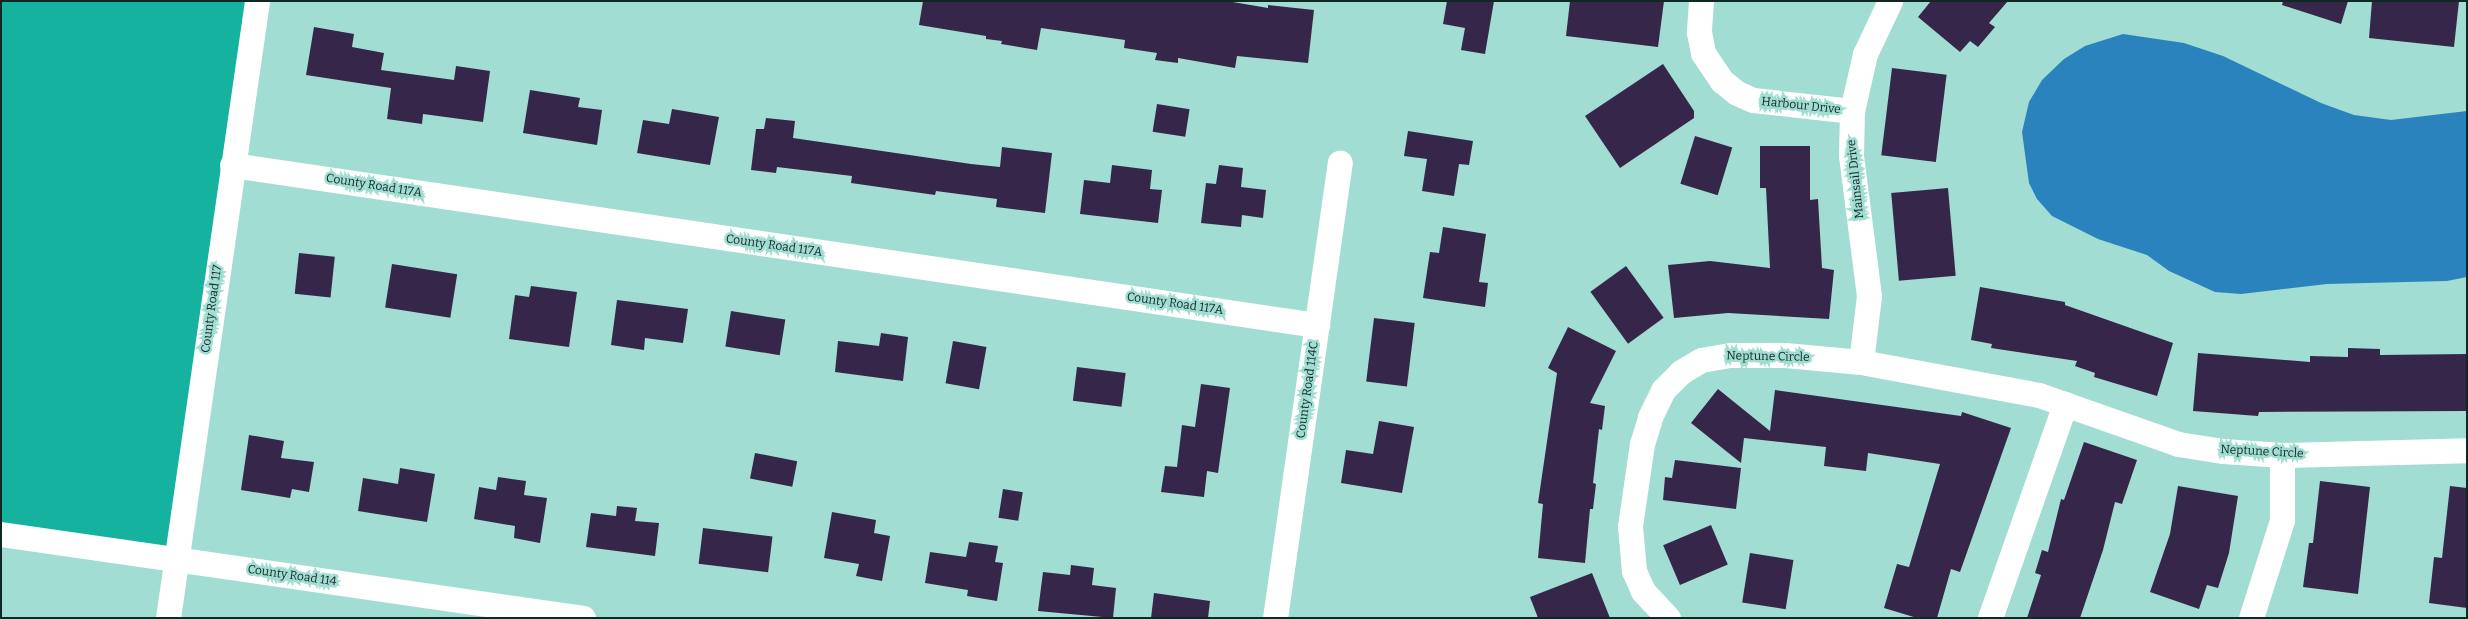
<!DOCTYPE html>
<style>
body{margin:0}
#map{position:relative;width:2468px;height:619px;overflow:hidden;background:#a1ddd2;font-family:Bitter,serif}
div>[style]{position:absolute}
.forest>*{inset:0;background:#15b2a0}
.water>*{inset:0;background:#2a83bc}
.building>*{inset:0;background:#36274a;transform-origin:0 0}
.minor>*{height:25px;margin:-12.5px;padding:0 12.5px;transform-origin:12.5px;border-radius:12.5px;background:#fff}
span{translate:-50% -50%;white-space:nowrap;text-align:center;line-height:1.15;-webkit-text-stroke:5px #a1ddd2;paint-order:stroke}
.street-label{font-size:12px;color:#102824}
.frame{position:absolute;inset:0;border:2px solid #102824;pointer-events:none}
</style>
<div id="map">
<div class="forest">
<div style="clip-path:polygon(1px 1px,249px 1px,168px 564px,1px 539px)"></div>
</div>
<div class="water">
<div style="clip-path:polygon(2123px 34px,2184px 43px,2223px 56px,2321px 103px,2354px 115px,2391px 120px,2467px 111px,2467px 277px,2447px 281px,2327px 284px,2241px 294px,2215px 292px,2169px 271px,2147px 255px,2098px 239px,2052px 216px,2037px 199px,2029px 183px,2022px 132px,2029px 102px,2042px 80px,2064px 59px,2085px 46px)"></div>
</div>
<div class="building">
<div style="clip-path:polygon(923px 1px,1227px 1px,1268px 8px,1268px 5px,1314px 10px,1308px 63px,1237px 56px,1235px 68px,1178px 58px,1178px 63px,1155px 60px,1157px 53px,1124px 48px,1125px 40px,1041px 28px,1037px 50px,1001px 44px,1002px 41px,986px 39px,986px 36px,919px 25px)"></div>
<div style="clip-path:polygon(1447px 1px,1494px 1px,1485px 54px,1461px 50px,1465px 28px,1443px 24px)"></div>
<div style="clip-path:polygon(1570px 1px,1664px 1px,1658px 47px,1566px 36px)"></div>
<div style="clip-path:polygon(1931px 1px,2008px 1px,1989px 23px,1995px 27px,1978px 47px,1970px 41px,1960px 52px,1918px 17px)"></div>
<div style="clip-path:polygon(2283px 1px,2348px 1px,2341px 24px,2282px 5px)"></div>
<div style="clip-path:polygon(2372px 1px,2459px 1px,2454px 47px,2369px 38px)"></div>
<div style="clip-path:polygon(314px 27px,354px 34px,352px 47px,384px 53px,381px 70px,454px 80px,456px 66px,490px 71px,483px 122px,423px 114px,422px 124px,387px 119px,391px 88px,306px 75px)"></div>
<div style="clip-path:polygon(1663px 64px,1694px 111px,1694px 118px,1620px 168px,1585px 116px)"></div>
<div style="left:1892px;top:68px;width:55px;height:88px;rotate:7deg"></div>
<div style="clip-path:polygon(530px 90px,580px 98px,578px 107px,602px 110px,597px 145px,523px 133px)"></div>
<div style="left:1157px;top:104px;width:33px;height:28px;rotate:9deg"></div>
<div style="clip-path:polygon(672px 109px,719px 117px,710px 165px,637px 153px,643px 120px,669px 124px)"></div>
<div style="clip-path:polygon(766px 118px,795px 121px,793px 138px,971px 164px,1000px 167px,1002px 147px,1052px 153px,1045px 213px,996px 207px,997px 199px,936px 191px,935px 195px,851px 183px,852px 176px,777px 167px,776px 173px,751px 170px,756px 129px,764px 129px)"></div>
<div style="clip-path:polygon(1408px 131px,1473px 141px,1469px 165px,1459px 164px,1454px 196px,1422px 191px,1427px 159px,1404px 156px)"></div>
<div style="left:1695px;top:136px;width:39px;height:50px;rotate:17deg"></div>
<div style="clip-path:polygon(1760px 146px,1810px 146px,1810px 200px,1818px 199px,1822px 268px,1834px 270px,1829px 319px,1728px 313px,1674px 318px,1668px 265px,1710px 261px,1770px 268px,1766px 188px,1760px 188px)"></div>
<div style="clip-path:polygon(1112px 165px,1152px 170px,1150px 189px,1162px 190px,1158px 223px,1080px 214px,1084px 180px,1110px 183px)"></div>
<div style="clip-path:polygon(1219px 165px,1243px 168px,1241px 187px,1266px 190px,1263px 218px,1242px 215px,1241px 227px,1201px 223px,1206px 183px,1216px 184px)"></div>
<div style="left:1948px;top:188px;width:88px;height:57px;rotate:85deg"></div>
<div style="clip-path:polygon(1443px 227px,1486px 234px,1479px 282px,1488px 283px,1485px 307px,1423px 298px,1430px 252px,1439px 253px)"></div>
<div style="left:299px;top:253px;width:36px;height:41px;rotate:6deg"></div>
<div style="left:392px;top:264px;width:66px;height:44px;rotate:9deg"></div>
<div style="left:1626px;top:266px;width:64px;height:44px;rotate:54deg"></div>
<div style="clip-path:polygon(531px 286px,577px 292px,569px 347px,509px 339px,515px 295px,529px 297px)"></div>
<div style="clip-path:polygon(1980px 287px,2065px 302px,2065px 305px,2173px 343px,2157px 396px,2094px 377px,2095px 373px,2075px 366px,2077px 361px,1991px 348px,1992px 344px,1971px 340px)"></div>
<div style="clip-path:polygon(617px 300px,688px 309px,683px 343px,645px 338px,644px 350px,611px 345px)"></div>
<div style="left:731px;top:311px;width:55px;height:36px;rotate:9deg"></div>
<div style="left:1374px;top:318px;width:41px;height:64px;rotate:7deg"></div>
<div style="clip-path:polygon(1568px 327px,1616px 351px,1590px 403px,1605px 406px,1602px 430px,1599px 429px,1593px 483px,1596px 484px,1593px 509px,1590px 509px,1585px 563px,1538px 558px,1543px 504px,1538px 503px,1557px 373px,1548px 368px)"></div>
<div style="clip-path:polygon(881px 333px,908px 337px,903px 381px,835px 372px,838px 341px,879px 346px)"></div>
<div style="left:953px;top:341px;width:34px;height:43px;rotate:10deg"></div>
<div style="clip-path:polygon(2348px 348px,2380px 349px,2380px 355px,2467px 354px,2467px 411px,2259px 412px,2258px 416px,2193px 411px,2198px 353px,2310px 362px,2310px 356px,2348px 357px)"></div>
<div style="left:1077px;top:367px;width:49px;height:34px;rotate:7deg"></div>
<div style="clip-path:polygon(1201px 384px,1230px 388px,1218px 473px,1207px 471px,1204px 497px,1161px 492px,1165px 466px,1177px 467px,1182px 425px,1195px 427px)"></div>
<div style="clip-path:polygon(1718px 389px,1770px 431px,1775px 390px,1961px 416px,1962px 412px,2011px 428px,1960px 572px,1951px 569px,1937px 618px,1917px 618px,1884px 608px,1897px 564px,1909px 567px,1940px 464px,1868px 453px,1866px 471px,1824px 466px,1826px 447px,1744px 438px,1741px 463px,1691px 423px)"></div>
<div style="clip-path:polygon(1379px 421px,1414px 427px,1402px 493px,1341px 483px,1346px 450px,1373px 454px)"></div>
<div style="clip-path:polygon(249px 435px,284px 441px,281px 458px,314px 462px,309px 492px,292px 489px,290px 498px,241px 490px)"></div>
<div style="clip-path:polygon(2084px 442px,2137px 460px,2122px 504px,2115px 502px,2103px 550px,2080px 618px,2027px 618px,2041px 575px,2035px 573px,2042px 550px,2048px 552px,2061px 499px,2064px 500px)"></div>
<div style="left:755px;top:453px;width:43px;height:26px;rotate:11deg"></div>
<div style="clip-path:polygon(1675px 460px,1741px 468px,1736px 509px,1663px 500px,1665px 477px,1672px 478px)"></div>
<div style="clip-path:polygon(400px 468px,435px 474px,427px 522px,358px 511px,363px 478px,398px 484px)"></div>
<div style="clip-path:polygon(498px 477px,526px 481px,524px 495px,547px 498px,540px 543px,514px 538px,515px 526px,474px 519px,479px 487px,496px 490px)"></div>
<div style="clip-path:polygon(2320px 481px,2370px 487px,2358px 594px,2303px 587px,2309px 543px,2313px 543px)"></div>
<div style="clip-path:polygon(2178px 486px,2238px 496px,2229px 553px,2218px 588px,2207px 585px,2199px 609px,2150px 592px,2170px 534px)"></div>
<div style="clip-path:polygon(2450px 486px,2467px 488px,2467px 608px,2429px 603px,2434px 557px,2442px 558px)"></div>
<div style="left:1003px;top:489px;width:20px;height:29px;rotate:9deg"></div>
<div style="clip-path:polygon(617px 506px,637px 508px,635px 521px,659px 523px,655px 556px,586px 547px,591px 513px,616px 516px)"></div>
<div style="clip-path:polygon(832px 512px,876px 520px,874px 533px,890px 536px,882px 581px,856px 576px,859px 564px,824px 558px)"></div>
<div style="left:1711px;top:525px;width:43px;height:52px;rotate:67deg"></div>
<div style="left:703px;top:528px;width:70px;height:36px;rotate:7deg"></div>
<div style="clip-path:polygon(969px 542px,998px 546px,995px 562px,1003px 563px,997px 601px,967px 596px,968px 590px,925px 583px,930px 552px,966px 557px)"></div>
<div style="left:1750px;top:553px;width:44px;height:50px;rotate:9deg"></div>
<div style="clip-path:polygon(1071px 565px,1094px 568px,1092px 585px,1116px 588px,1113px 618px,1038px 611px,1043px 572px,1070px 575px)"></div>
<div style="clip-path:polygon(1592px 573px,1610px 618px,1538px 618px,1530px 597px)"></div>
<div style="clip-path:polygon(1154px 593px,1210px 601px,1208px 618px,1151px 618px)"></div>
</div>
<div class="minor">
<div style="left:1701px;top:1px;width:31px;rotate:94deg"></div>
<div style="left:1699px;top:32px;width:21px;rotate:79deg"></div>
<div style="left:1703px;top:53px;width:34px;rotate:56deg"></div>
<div style="left:1722px;top:81px;width:19px;rotate:39deg"></div>
<div style="left:1737px;top:93px;width:17px;rotate:24deg"></div>
<div style="left:1753px;top:100px;width:100px;rotate:6.3deg"></div>
<div style="left:232px;top:165px;width:1097px;rotate:8.39deg"></div>
<div style="left:1861px;top:362px;width:66px;rotate:-83.1deg"></div>
<div style="left:1869px;top:296px;width:142px;rotate:-97.3deg"></div>
<div style="left:1851px;top:155px;width:44px;rotate:-88.7deg"></div>
<div style="left:1852px;top:111px;width:58px;rotate:-77.2deg"></div>
<div style="left:1865px;top:54px;width:59px;rotate:-64.7deg"></div>
<div style="left:1px;top:534px;width:588px;rotate:8.21deg"></div>
<div style="left:168px;top:618px;width:623px;rotate:-81.79deg"></div>
<div style="left:1275px;top:618px;width:460px;rotate:-81.9deg"></div>
<div style="left:1668px;top:618px;width:37px;rotate:-133deg"></div>
<div style="left:1643px;top:591px;width:22px;rotate:-114deg"></div>
<div style="left:1634px;top:571px;width:45px;rotate:-95.1deg"></div>
<div style="left:1630px;top:526px;width:83px;rotate:-81.7deg"></div>
<div style="left:1642px;top:444px;width:28px;rotate:-73deg"></div>
<div style="left:1650px;top:417px;width:30px;rotate:-64deg"></div>
<div style="left:1663px;top:390px;width:25px;rotate:-45deg"></div>
<div style="left:1681px;top:372px;width:23px;rotate:-31deg"></div>
<div style="left:1701px;top:360px;width:29px;rotate:-10deg"></div>
<div style="left:1730px;top:355px;width:55px"></div>
<div style="left:1785px;top:355px;width:76px;rotate:5.3deg"></div>
<div style="left:1861px;top:362px;width:181px;rotate:10.5deg"></div>
<div style="left:2039px;top:395px;width:147px;rotate:19.4deg"></div>
<div style="left:2178px;top:444px;width:46px;rotate:8.8deg"></div>
<div style="left:2223px;top:451px;width:59px;rotate:3.9deg"></div>
<div style="left:2282px;top:455px;width:185px;rotate:-1.5deg"></div>
<div style="left:1990px;top:618px;width:227px;rotate:-70.7deg"></div>
<div style="left:2251px;top:618px;width:103px;rotate:-72.4deg"></div>
<div style="left:2282px;top:520px;width:65px;rotate:-90deg"></div>
</div>
<div class="street-label">
<span style="left:1801px;top:106px;rotate:6deg">Harbour Drive</span>
<span style="left:1856px;top:179px;rotate:-96deg">Mainsail Drive</span>
<span style="left:374px;top:186px;rotate:9deg">County Road 117A</span>
<span style="left:774px;top:246px;rotate:8deg">County Road 117A</span>
<span style="left:1175px;top:304px;rotate:8deg">County Road 117A</span>
<span style="left:212px;top:309px;rotate:-82deg">County Road 117</span>
<span style="left:1768px;top:357px;rotate:1deg">Neptune Circle</span>
<span style="left:1308px;top:390px;rotate:-82deg">County Road 114C</span>
<span style="left:2262px;top:452px;rotate:3deg">Neptune Circle</span>
<span style="left:292px;top:576px;rotate:8deg">County Road 114</span>
</div>
<div class="frame"></div>
</div>
